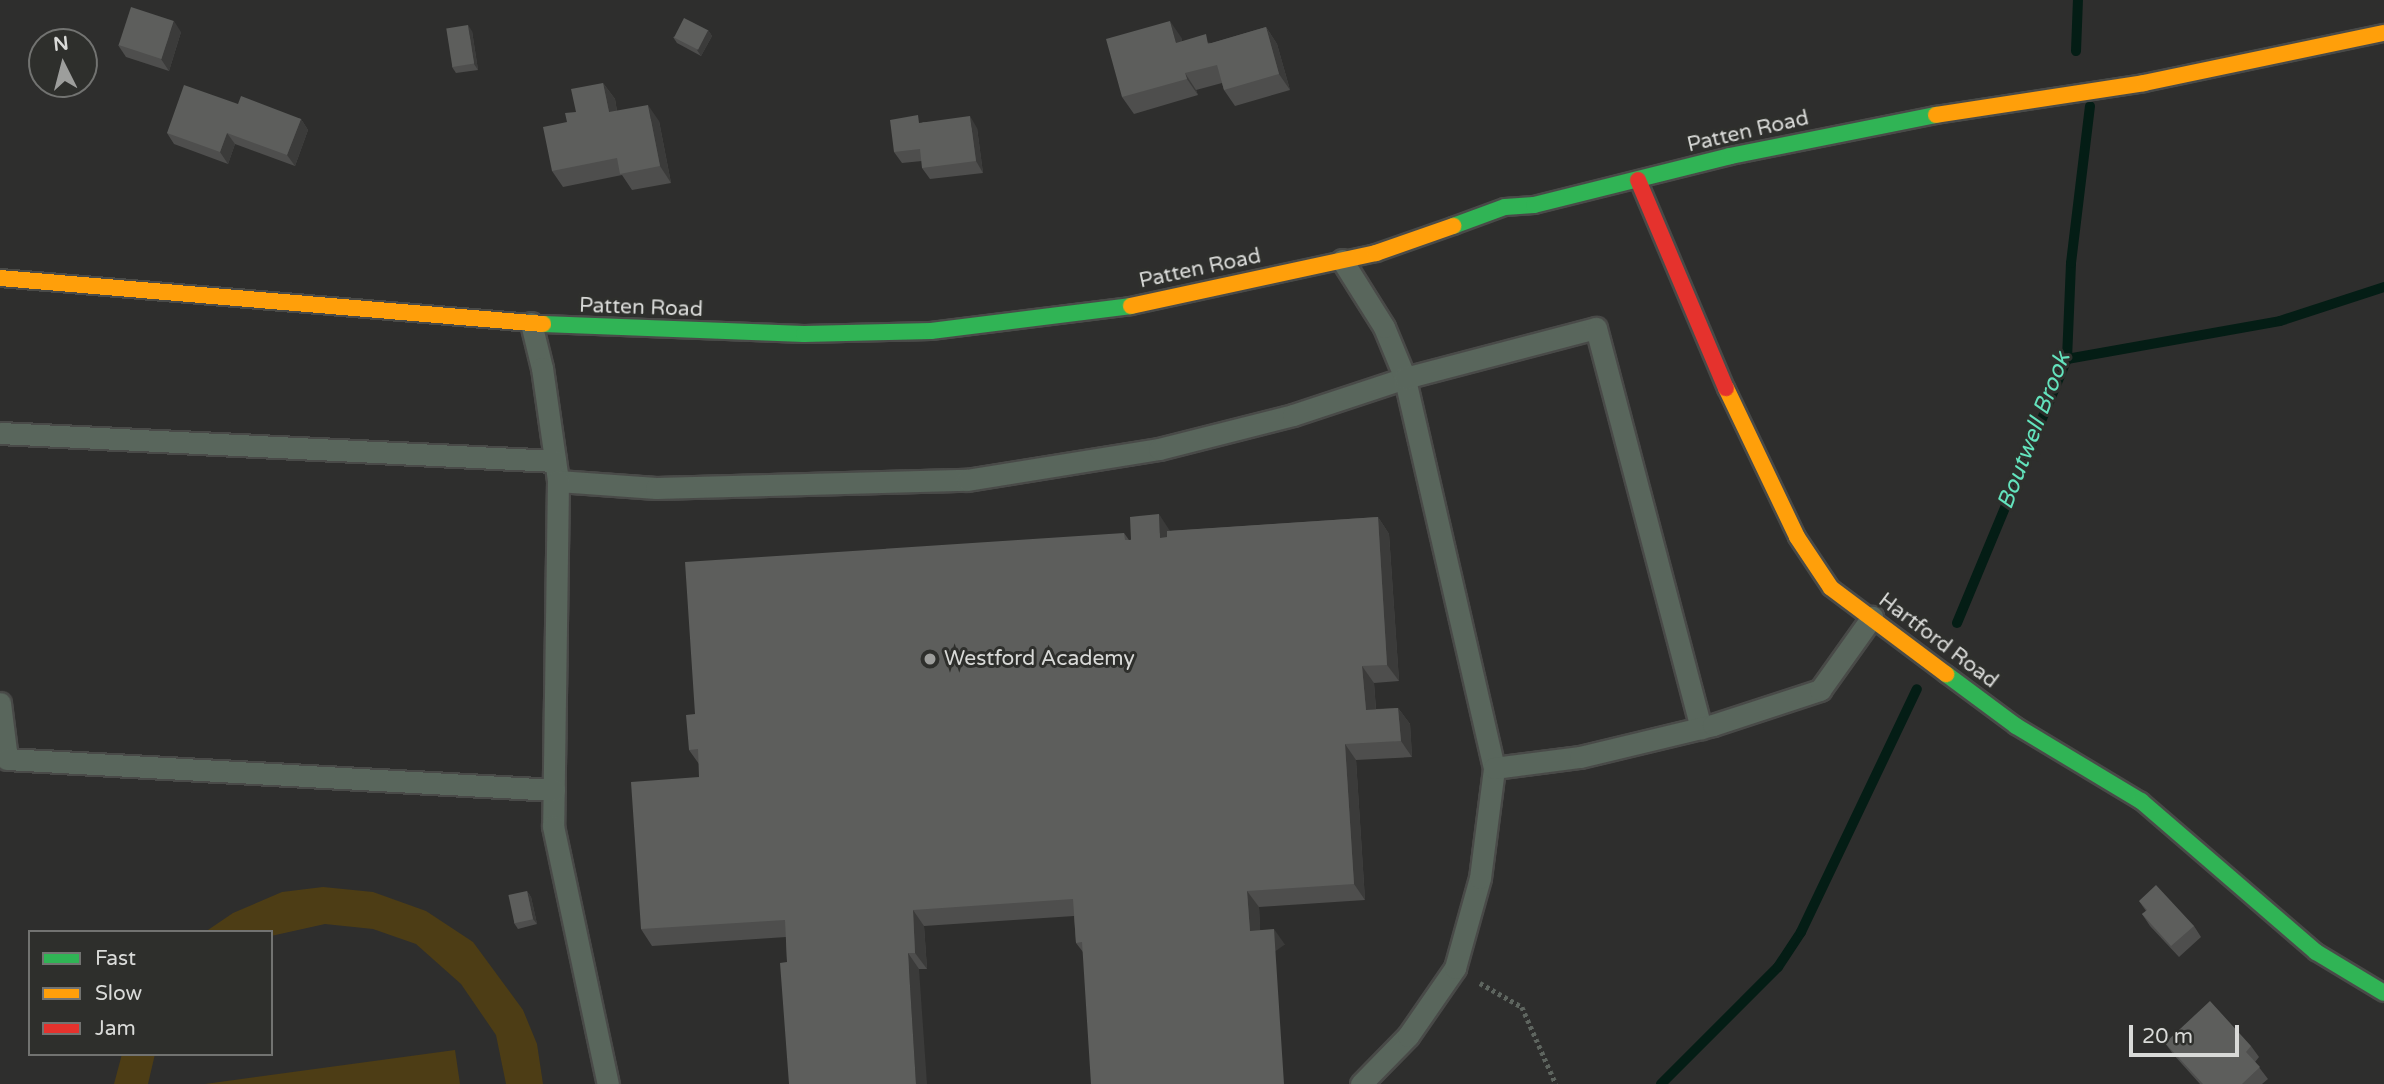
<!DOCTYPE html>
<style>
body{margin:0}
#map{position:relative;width:2384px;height:1084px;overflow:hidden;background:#2e2e2d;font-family:"Varela Round",sans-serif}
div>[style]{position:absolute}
.green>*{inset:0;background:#4d3d15}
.stream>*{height:10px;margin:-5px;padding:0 5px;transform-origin:5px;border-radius:5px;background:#041d15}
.path>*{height:4.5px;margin-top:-2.25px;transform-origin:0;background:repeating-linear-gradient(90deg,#5e655f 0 3.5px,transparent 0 7px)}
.roads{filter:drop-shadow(2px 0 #494a48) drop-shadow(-2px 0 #494a48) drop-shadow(0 2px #494a48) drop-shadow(0 -2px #494a48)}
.lane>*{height:21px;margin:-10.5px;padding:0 10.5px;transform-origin:10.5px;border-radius:10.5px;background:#59665c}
.fast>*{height:16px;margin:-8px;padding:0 8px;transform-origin:8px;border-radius:8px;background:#30b455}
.slow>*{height:16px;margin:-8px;padding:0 8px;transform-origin:8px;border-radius:8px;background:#ff9f0a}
.jam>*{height:16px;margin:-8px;padding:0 8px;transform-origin:8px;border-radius:8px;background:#e5322d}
.wall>*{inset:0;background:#4e4e4d}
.shaded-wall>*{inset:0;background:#3b3b3a;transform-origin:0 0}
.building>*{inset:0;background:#5d5e5c;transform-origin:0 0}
.dots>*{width:19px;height:19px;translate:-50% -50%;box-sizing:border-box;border:4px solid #2e2f2c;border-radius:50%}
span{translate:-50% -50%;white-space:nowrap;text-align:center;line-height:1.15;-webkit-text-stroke:6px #2e2f2c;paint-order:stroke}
.street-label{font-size:21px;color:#d9dad8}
.poi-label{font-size:21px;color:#d9dad8}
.left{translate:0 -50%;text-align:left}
.water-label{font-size:23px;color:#63e3bd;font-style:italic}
.legend{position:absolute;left:28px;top:930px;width:245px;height:126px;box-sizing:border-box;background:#2e2f2c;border:2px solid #727371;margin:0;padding:9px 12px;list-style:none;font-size:21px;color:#d9dad8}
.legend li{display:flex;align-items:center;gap:14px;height:35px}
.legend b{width:35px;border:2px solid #727371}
.north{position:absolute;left:28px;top:28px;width:70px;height:70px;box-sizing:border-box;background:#2e2f2c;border:2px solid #727371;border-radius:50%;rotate:354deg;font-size:19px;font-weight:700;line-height:28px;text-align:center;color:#d9dad8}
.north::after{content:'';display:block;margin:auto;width:24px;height:32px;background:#9d9e9c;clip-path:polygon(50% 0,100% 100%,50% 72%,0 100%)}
.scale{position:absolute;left:2129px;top:1025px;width:110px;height:32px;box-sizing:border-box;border:4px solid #d9dad8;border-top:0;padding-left:9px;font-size:21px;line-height:24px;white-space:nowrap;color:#d9dad8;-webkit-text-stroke:5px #2e2f2c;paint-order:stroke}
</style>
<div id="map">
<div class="green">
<div style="clip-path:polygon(323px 887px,373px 892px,426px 911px,473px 942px,523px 1010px,537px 1044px,543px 1084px,506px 1084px,496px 1035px,461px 984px,416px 944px,373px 929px,325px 924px,271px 936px,271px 932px,205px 932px,233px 913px,282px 892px)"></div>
<div style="clip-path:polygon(455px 1050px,460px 1084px,205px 1084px)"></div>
<div style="clip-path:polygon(122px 1054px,155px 1054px,148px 1084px,114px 1084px)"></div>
</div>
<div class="stream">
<div style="left:2076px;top:51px;width:51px;rotate:-87.8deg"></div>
<div style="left:2067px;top:359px;width:216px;rotate:-10.1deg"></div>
<div style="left:2280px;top:321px;width:109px;rotate:-18.1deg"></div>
<div style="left:1957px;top:623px;width:286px;rotate:-67.4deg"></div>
<div style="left:2067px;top:359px;width:96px;rotate:-87.6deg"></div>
<div style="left:2071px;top:263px;width:158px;rotate:-83.1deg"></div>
<div style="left:1661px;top:1084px;width:165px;rotate:-45deg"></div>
<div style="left:1778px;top:967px;width:42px;rotate:-56.7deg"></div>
<div style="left:1801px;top:932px;width:269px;rotate:-64.5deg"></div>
</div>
<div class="path">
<div style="left:1480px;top:983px;width:48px;rotate:29.7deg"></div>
<div style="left:1522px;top:1007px;width:84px;rotate:66.2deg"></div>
</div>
<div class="roads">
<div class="lane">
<div style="left:531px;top:323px;width:46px;rotate:76.3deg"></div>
<div style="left:542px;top:368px;width:114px;rotate:81.9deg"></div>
<div style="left:558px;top:481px;width:98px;rotate:4.1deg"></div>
<div style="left:656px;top:488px;width:311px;rotate:-1.5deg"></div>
<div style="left:967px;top:480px;width:194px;rotate:-9.2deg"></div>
<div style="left:1159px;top:449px;width:138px;rotate:-14.2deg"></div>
<div style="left:1293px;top:415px;width:118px;rotate:-18.3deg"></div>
<div style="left:1405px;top:378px;width:55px;rotate:-112.4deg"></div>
<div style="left:1384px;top:327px;width:79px;rotate:-122.1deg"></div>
<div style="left:0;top:433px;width:556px;rotate:2.89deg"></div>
<div style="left:558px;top:481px;width:345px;rotate:90.8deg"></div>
<div style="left:553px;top:826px;width:264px;rotate:78deg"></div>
<div style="left:0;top:703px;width:56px;rotate:82.9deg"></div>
<div style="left:7px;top:759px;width:548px;rotate:3.24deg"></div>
<div style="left:1494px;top:768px;width:400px;rotate:-102.9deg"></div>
<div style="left:1405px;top:378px;width:197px;rotate:-14.7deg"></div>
<div style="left:1596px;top:328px;width:414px;rotate:75.3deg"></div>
<div style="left:1361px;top:1084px;width:67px;rotate:-45.6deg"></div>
<div style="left:1408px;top:1036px;width:83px;rotate:-55.3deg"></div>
<div style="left:1455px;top:968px;width:93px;rotate:-74.5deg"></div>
<div style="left:1480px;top:878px;width:111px;rotate:-82.7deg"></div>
<div style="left:1494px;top:768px;width:87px;rotate:-7.3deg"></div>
<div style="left:1580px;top:757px;width:137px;rotate:-13.5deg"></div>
<div style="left:1713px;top:725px;width:113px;rotate:-18.1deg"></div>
<div style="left:1820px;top:690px;width:90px;rotate:-54.5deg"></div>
</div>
<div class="fast">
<div style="left:1453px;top:226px;width:55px;rotate:-20.1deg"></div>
<div style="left:1505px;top:207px;width:29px;rotate:-4deg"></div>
<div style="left:1534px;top:205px;width:202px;rotate:-14deg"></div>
<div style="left:1730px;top:156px;width:210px;rotate:-11.3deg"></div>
<div style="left:543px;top:324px;width:261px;rotate:2.2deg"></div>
<div style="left:804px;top:334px;width:127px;rotate:-1.4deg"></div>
<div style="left:931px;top:331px;width:202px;rotate:-7.1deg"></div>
<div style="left:1946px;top:674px;width:87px;rotate:36.6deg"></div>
<div style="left:2016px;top:726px;width:146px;rotate:31deg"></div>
<div style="left:2141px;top:801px;width:231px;rotate:40.8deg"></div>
<div style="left:2316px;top:952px;width:79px;rotate:31.1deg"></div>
</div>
<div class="slow">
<div style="left:1936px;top:115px;width:210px;rotate:-8.7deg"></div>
<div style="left:2144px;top:83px;width:245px;rotate:-11.8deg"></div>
<div style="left:0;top:278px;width:545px;rotate:4.84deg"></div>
<div style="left:1131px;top:306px;width:251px;rotate:-12.2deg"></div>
<div style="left:1376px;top:253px;width:82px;rotate:-19.3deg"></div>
<div style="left:1726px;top:388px;width:165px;rotate:64.5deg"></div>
<div style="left:1797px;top:537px;width:61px;rotate:56.3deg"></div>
<div style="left:1831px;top:588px;width:144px;rotate:36.8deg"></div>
</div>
<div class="jam">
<div style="left:1638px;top:180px;width:226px;rotate:67.1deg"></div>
</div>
</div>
<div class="wall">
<div style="clip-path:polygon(1266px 27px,1277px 44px,1290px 90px,1235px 106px,1224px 90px,1222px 83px,1196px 90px,1198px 95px,1134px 114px,1122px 97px,1181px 37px,1182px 41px,1212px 43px)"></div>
<div style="clip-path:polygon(708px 30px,712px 36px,701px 56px,677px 43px,673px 37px)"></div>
<div style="clip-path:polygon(472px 31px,478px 70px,456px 73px,452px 67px)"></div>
<div style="clip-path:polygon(181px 32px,169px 71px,126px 57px,118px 45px)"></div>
<div style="clip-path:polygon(603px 83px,615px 99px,617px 111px,659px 121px,671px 183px,632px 190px,622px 175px,563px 187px,552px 171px,576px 112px)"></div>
<div style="clip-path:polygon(238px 104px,301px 119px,308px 130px,295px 166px,235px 144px,228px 164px,174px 144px,167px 133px)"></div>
<div style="clip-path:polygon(923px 122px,977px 128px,983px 173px,930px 179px,922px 168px,922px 161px,902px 163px,894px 152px)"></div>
<div style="clip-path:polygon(1378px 517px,1389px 534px,1399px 681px,1374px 683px,1376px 709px,1398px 708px,1410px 724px,1412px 757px,1356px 760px,1365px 900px,1259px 907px,1260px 930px,1285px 945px,1083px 952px,1076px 943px,1074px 916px,924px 926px,927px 969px,919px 969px,787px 962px,786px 937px,652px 946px,641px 929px,699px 777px,699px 764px,689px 750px,695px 714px,1124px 533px,1129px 540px,1170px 531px)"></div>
<div style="clip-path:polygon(527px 891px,531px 897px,537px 924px,518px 929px,514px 923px)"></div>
<div style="clip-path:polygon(2139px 901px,2194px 926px,2201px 937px,2179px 957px,2150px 926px,2142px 914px,2146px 911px)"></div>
<div style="clip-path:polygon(2165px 1043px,2251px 1046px,2259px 1057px,2255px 1062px,2268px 1079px,2262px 1084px,2200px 1084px,2173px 1054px)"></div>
</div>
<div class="shaded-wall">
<div style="clip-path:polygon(174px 21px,181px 32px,169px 71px,161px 59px)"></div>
<div style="clip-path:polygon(1170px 21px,1181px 37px,1187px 59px,1176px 43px)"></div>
<div style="clip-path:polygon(468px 25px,472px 31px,478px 70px,474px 64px)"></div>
<div style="clip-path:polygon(1266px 27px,1277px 44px,1290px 90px,1279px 74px)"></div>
<div style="clip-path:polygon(708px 30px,712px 36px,701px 56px,697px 50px)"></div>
<div style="clip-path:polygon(1185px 73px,1196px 90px,1198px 95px,1187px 79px)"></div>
<div style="clip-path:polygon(603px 83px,615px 99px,620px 129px,609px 112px)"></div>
<div style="clip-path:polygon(648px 105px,659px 121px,671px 183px,660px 166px)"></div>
<div style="clip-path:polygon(970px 116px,977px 128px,983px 173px,976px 161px)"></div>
<div style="clip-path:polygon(301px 119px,308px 130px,295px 166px,287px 155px)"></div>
<div style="clip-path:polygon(227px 133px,235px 144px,228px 164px,220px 152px)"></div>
<div style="clip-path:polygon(1159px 514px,1170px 531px,1172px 554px,1160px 538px)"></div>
<div style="clip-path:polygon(1378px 517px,1389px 534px,1399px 681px,1387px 665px)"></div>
<div style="clip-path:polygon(1362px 666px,1374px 683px,1377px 726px,1366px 710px)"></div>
<div style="clip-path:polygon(1398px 708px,1410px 724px,1412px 757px,1401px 741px)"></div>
<div style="clip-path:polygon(1345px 744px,1356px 760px,1365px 900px,1354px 884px)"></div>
<div style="clip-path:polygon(527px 891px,531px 897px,537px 924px,533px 919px)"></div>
<div style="clip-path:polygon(1247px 891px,1259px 907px,1261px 947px,1250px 931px)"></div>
<div style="clip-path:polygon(913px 910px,924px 926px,927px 969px,915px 953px)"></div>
<div style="left:1274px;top:929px;width:19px;height:155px;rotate:55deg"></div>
<div style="clip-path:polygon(908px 953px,919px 969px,927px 1084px,916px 1084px)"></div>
</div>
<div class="building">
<div style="left:131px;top:7px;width:45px;height:40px;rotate:18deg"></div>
<div style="left:684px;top:18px;width:27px;height:22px;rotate:27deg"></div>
<div style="clip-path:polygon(1170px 21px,1176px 43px,1206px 34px,1208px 44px,1266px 27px,1279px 74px,1224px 90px,1217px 65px,1185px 73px,1187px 79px,1122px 97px,1106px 39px)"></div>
<div style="left:468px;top:25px;width:39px;height:22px;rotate:81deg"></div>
<div style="clip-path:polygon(603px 83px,609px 112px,648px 105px,660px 166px,620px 174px,617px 158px,552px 171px,543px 127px,567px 122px,565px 113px,576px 112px,571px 89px)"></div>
<div style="clip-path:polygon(184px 85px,238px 104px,241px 96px,301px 119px,287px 155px,227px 133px,220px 152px,167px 133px)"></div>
<div style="clip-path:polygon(918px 115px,919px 123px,970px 116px,976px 161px,922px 168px,920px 149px,894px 152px,890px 120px)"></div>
<div style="clip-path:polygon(1159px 514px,1160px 538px,1167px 537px,1167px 531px,1378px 517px,1387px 665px,1362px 666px,1366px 710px,1398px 708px,1401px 741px,1345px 744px,1354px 884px,1247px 891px,1250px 931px,1274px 929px,1284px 1084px,1091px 1084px,1082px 942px,1076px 943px,1073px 899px,913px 910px,915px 953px,908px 953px,916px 1084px,789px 1084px,780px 963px,787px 962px,785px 920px,641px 929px,631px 782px,699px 777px,698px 749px,689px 750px,686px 715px,695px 714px,685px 562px,1124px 533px,1125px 540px,1131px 540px,1130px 517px)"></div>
<div style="clip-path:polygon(2156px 885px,2194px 926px,2171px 946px,2142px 914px,2147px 910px,2139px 901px)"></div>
<div style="left:527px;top:891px;width:29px;height:19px;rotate:78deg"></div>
<div style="clip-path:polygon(2210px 1001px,2251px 1046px,2246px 1052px,2260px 1067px,2242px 1084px,2203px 1084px,2165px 1043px)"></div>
</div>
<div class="dots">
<div style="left:930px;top:659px;background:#9d9e9c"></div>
</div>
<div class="street-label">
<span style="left:1748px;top:132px;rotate:-13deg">Patten Road</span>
<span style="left:1200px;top:269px;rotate:-12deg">Patten Road</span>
<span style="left:641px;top:308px;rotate:2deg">Patten Road</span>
<span style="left:1938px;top:641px;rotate:37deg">Hartford Road</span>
</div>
<div class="poi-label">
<span class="left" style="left:944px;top:659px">Westford Academy</span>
</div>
<div class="water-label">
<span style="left:2034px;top:431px;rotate:-69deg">Boutwell Brook</span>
</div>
<ul class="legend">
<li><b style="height:9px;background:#30b455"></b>Fast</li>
<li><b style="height:9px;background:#ff9f0a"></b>Slow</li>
<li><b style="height:9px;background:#e5322d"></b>Jam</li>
</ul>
<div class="north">N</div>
<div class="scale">20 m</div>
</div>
